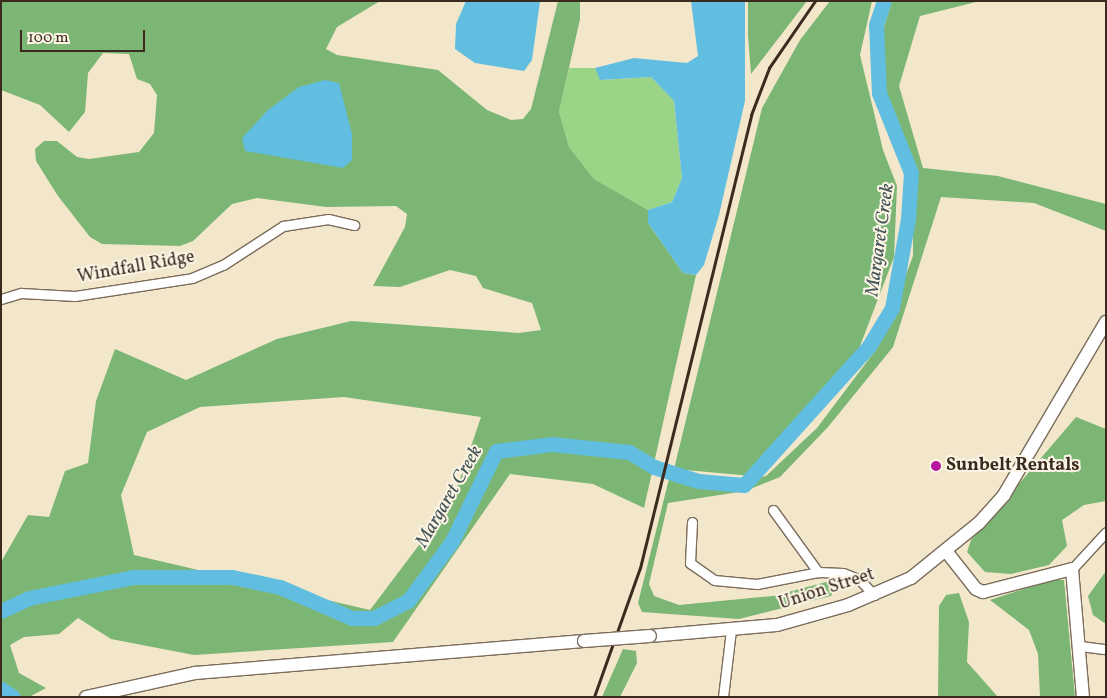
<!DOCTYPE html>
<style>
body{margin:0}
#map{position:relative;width:1107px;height:698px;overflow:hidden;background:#f2e7cb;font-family:Vollkorn,serif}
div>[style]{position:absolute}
.green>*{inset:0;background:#9ad487}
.forest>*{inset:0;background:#7bb674}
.water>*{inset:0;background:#61bee0}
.river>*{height:15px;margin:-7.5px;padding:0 7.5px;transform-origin:7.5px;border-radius:7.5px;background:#61bee0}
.roads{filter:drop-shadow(1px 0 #7b6c5b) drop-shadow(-1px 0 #7b6c5b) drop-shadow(0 1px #7b6c5b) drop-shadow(0 -1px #7b6c5b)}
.street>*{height:9px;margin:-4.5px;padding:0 4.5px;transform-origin:4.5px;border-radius:4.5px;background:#fff}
.secondary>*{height:12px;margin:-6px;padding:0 6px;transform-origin:6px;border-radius:6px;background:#fff}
.rail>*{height:2.5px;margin:-1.25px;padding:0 1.25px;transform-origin:1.25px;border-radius:1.25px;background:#3b2a1e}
.bridges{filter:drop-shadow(1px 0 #7b6c5b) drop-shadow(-1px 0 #7b6c5b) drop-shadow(0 1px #7b6c5b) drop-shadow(0 -1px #7b6c5b)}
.secondary-bridge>*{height:12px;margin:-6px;padding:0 6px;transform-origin:6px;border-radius:6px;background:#fff}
.dots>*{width:14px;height:14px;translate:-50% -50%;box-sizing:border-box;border:2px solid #fcf5e5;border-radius:50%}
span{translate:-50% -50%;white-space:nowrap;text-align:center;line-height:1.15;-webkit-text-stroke:4px #fcf5e5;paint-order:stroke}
.street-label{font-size:18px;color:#3b2a1e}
.poi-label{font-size:18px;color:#3b2a1e;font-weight:700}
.left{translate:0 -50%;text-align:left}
.water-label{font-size:19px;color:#465658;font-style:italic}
.frame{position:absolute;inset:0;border:2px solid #3b2a1e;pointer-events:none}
.scale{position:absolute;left:20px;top:30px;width:125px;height:22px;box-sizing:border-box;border:2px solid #3b2a1e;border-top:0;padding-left:6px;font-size:15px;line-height:18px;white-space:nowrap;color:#3b2a1e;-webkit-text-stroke:4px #fcf5e5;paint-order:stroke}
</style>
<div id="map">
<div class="green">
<div style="clip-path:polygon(569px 68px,595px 68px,601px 80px,651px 77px,674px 101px,682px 178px,672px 202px,648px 210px,594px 179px,569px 147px,559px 112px)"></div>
</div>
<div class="forest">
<div style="clip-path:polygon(evenodd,1px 1px,380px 1px,337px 27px,326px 49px,337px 55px,438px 70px,487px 110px,511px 120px,523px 119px,531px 109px,558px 1px,580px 1px,580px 19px,559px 112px,569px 147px,594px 179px,648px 210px,648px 223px,683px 273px,696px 275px,644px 508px,593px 484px,510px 474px,393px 642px,194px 655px,111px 639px,78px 618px,59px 634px,24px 637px,10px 645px,19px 673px,46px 688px,29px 697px,1px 697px,1px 562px,28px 515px,49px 517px,65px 471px,88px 463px,96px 401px,115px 349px,186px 380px,277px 339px,351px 321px,519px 333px,541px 330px,532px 303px,483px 288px,476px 276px,450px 270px,400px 287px,373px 286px,405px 227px,407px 214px,396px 206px,326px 207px,257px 198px,232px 204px,193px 241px,180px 246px,102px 244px,90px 237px,58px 196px,36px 161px,35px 149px,44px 141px,57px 141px,77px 157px,89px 159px,139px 152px,154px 133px,157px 95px,150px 84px,137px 79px,129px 54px,103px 53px,88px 73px,85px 112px,69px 132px,40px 105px,1px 90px,1px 1px,344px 397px,481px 417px,453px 500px,370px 610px,134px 555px,121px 495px,147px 432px,200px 407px,344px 397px)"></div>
<div style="clip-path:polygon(748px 1px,807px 1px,751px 74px,748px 36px)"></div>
<div style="clip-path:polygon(830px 1px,872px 1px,860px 55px,883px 150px,897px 186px,894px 257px,857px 354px,752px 476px,674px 469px,762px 108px,800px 40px)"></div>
<div style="clip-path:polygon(892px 1px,980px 1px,920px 16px,899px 86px,923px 168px,998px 176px,1106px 204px,1106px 231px,1034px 203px,941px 197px,893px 347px,828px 427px,780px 477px,745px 491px,668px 503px,649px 584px,654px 596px,679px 605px,773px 596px,830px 581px,836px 584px,831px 596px,739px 619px,642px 612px,638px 603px,669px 479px,735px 484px,766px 476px,817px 428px,878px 347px,913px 256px,913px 171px,885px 103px,880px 40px)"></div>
<div style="clip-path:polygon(1076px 417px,1106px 429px,1106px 501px,1084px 505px,1062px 520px,1067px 546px,1049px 565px,1011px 574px,985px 572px,967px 552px,971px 540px)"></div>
<div style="clip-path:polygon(1106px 571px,1106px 624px,1093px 615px,1088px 596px)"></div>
<div style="clip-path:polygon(1051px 580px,1064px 580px,1075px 697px,1040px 697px,1038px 654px,1029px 630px,990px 600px)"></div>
<div style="clip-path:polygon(959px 593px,969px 622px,967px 662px,998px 697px,938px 697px,939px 606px,946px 595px)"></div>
<div style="clip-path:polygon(623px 649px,636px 651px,637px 663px,620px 697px,602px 697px)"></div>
</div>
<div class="water">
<div style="clip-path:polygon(466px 1px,540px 1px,532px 60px,524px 71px,475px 63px,455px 49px,456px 24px)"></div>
<div style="clip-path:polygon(691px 1px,745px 1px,745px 101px,719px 215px,704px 265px,696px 275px,683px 273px,648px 223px,648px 210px,672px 202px,682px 178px,674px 101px,651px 77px,600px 80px,595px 68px,634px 58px,687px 63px,698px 56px)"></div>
<div style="clip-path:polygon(325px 80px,339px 83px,352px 134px,352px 160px,343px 168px,245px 151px,242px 138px,268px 110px,299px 87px)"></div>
</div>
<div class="river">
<div style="left:1px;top:611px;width:31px;rotate:-25deg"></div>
<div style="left:29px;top:598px;width:106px;rotate:-11.4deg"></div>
<div style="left:133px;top:577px;width:99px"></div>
<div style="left:232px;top:577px;width:49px;rotate:11.8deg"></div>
<div style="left:280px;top:587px;width:78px;rotate:23.3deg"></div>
<div style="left:352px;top:618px;width:22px"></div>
<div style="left:374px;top:618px;width:38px;rotate:-27deg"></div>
<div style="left:408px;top:601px;width:74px;rotate:-53.7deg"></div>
<div style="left:452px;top:541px;width:100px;rotate:-63.9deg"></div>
<div style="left:496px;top:451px;width:56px;rotate:-7.1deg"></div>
<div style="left:552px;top:444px;width:77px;rotate:5.9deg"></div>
<div style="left:629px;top:452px;width:29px;rotate:31deg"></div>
<div style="left:654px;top:467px;width:46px;rotate:17.7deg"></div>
<div style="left:698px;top:481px;width:46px;rotate:5deg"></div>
<div style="left:744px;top:485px;width:187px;rotate:-48deg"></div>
<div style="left:869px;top:346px;width:44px;rotate:-58.8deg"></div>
<div style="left:892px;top:308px;width:90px;rotate:-79.8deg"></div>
<div style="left:908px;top:219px;width:46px;rotate:-86.3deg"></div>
<div style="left:911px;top:173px;width:86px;rotate:-111.8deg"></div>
<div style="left:879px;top:93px;width:68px;rotate:-92.5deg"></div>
<div style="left:876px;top:25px;width:25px;rotate:-72deg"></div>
<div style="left:1px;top:689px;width:14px;rotate:34deg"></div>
</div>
<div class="roads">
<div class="street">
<div style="left:1px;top:299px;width:21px;rotate:-17deg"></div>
<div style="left:21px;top:293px;width:54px;rotate:3.2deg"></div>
<div style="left:75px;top:296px;width:118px;rotate:-8.7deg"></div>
<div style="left:192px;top:278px;width:34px;rotate:-23deg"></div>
<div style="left:223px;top:265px;width:72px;rotate:-33deg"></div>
<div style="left:283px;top:226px;width:46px;rotate:-8.8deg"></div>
<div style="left:328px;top:219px;width:27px;rotate:13deg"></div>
<div style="left:773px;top:510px;width:77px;rotate:54deg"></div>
<div style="left:692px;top:522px;width:41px;rotate:92.8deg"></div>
<div style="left:690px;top:563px;width:29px;rotate:35deg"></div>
<div style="left:714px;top:580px;width:43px;rotate:5.3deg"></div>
<div style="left:757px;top:584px;width:62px;rotate:-11.1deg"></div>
<div style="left:818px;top:572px;width:25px;rotate:2deg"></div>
<div style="left:843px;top:573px;width:17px;rotate:21deg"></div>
<div style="left:859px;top:579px;width:22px;rotate:47deg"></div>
<div style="left:1072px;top:569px;width:50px;rotate:-47.4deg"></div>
<div style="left:1080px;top:646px;width:26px;rotate:7deg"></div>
<div style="left:723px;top:697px;width:67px;rotate:-83.2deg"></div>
</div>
<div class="secondary">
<div style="left:946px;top:551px;width:48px;rotate:51.7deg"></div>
<div style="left:976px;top:589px;width:8px;rotate:23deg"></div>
<div style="left:983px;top:592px;width:92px;rotate:-14.5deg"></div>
<div style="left:1072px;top:569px;width:128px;rotate:85.1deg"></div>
<div style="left:650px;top:636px;width:127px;rotate:-5deg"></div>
<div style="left:777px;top:625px;width:74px;rotate:-15.7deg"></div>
<div style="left:848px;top:605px;width:69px;rotate:-23.2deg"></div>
<div style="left:911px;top:578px;width:87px;rotate:-39deg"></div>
<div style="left:979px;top:523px;width:38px;rotate:-48deg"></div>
<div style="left:1004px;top:495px;width:201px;rotate:-59.5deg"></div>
<div style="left:86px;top:697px;width:112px;rotate:-12.4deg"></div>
<div style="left:195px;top:673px;width:390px;rotate:-4.7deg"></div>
</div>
</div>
<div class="rail">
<div style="left:594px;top:697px;width:137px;rotate:-70.4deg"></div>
<div style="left:640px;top:568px;width:466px;rotate:-76.2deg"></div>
<div style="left:751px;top:115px;width:50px;rotate:-69deg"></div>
<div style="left:769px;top:68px;width:81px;rotate:-55.5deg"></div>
</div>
<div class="bridges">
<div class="secondary-bridge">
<div style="left:584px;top:641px;width:66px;rotate:-4.3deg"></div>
</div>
</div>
<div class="dots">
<div style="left:936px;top:466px;background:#b5179e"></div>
</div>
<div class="street-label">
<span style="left:136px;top:268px;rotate:-10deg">Windfall Ridge</span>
<span style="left:827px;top:590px;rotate:-18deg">Union Street</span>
</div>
<div class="poi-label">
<span class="left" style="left:946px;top:466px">Sunbelt Rentals</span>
</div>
<div class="water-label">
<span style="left:881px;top:240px;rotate:-82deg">Margaret Creek</span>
<span style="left:450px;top:497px;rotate:-60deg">Margaret Creek</span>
</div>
<div class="frame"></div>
<div class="scale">100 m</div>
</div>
